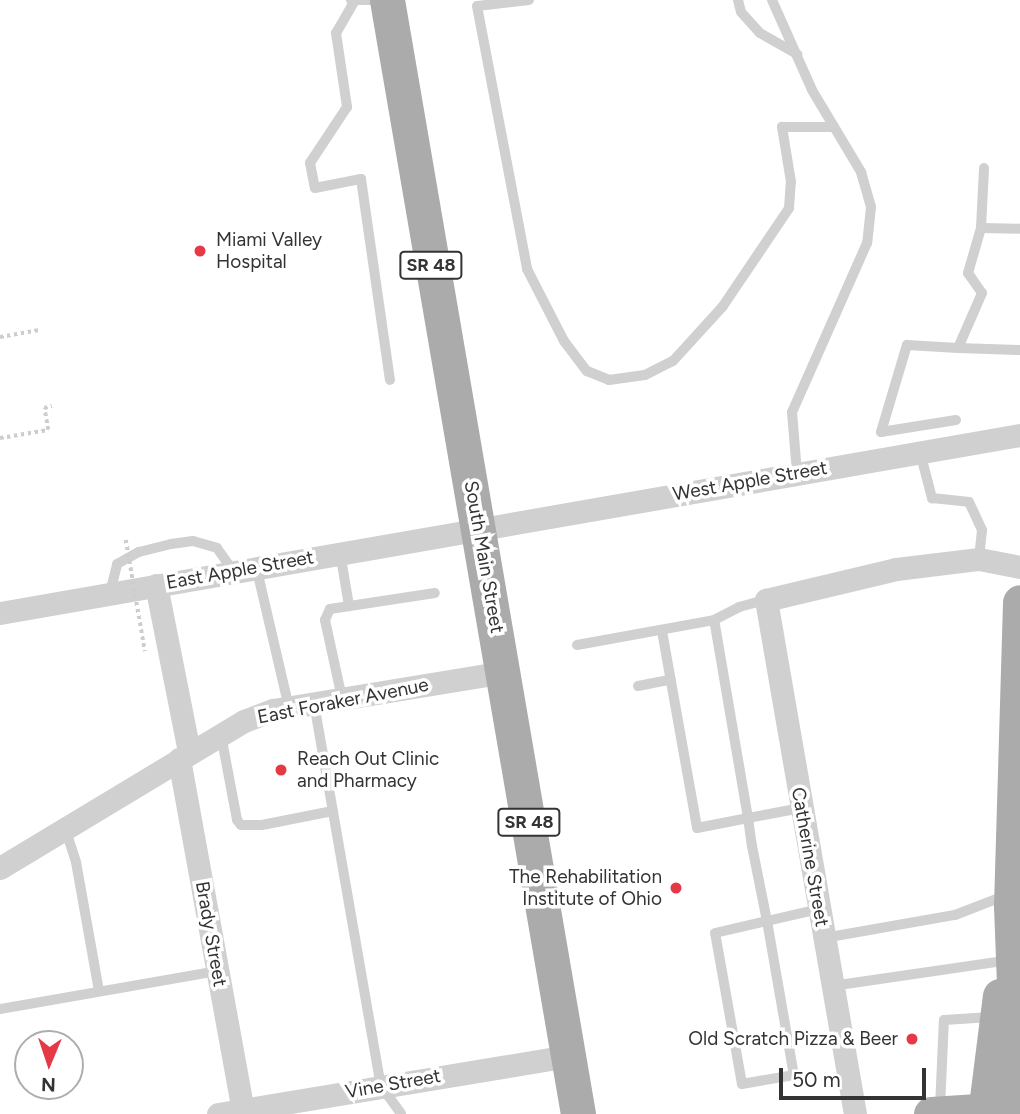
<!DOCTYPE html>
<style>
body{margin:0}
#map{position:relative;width:1020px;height:1114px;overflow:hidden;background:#fff;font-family:Figtree,sans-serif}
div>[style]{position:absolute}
.path>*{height:3.5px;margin-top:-1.75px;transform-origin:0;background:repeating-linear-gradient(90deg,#cdcdcd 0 3.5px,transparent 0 7px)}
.lane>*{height:10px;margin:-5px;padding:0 5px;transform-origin:5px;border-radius:5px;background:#d0d0d0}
.street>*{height:23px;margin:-11.5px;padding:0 11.5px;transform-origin:11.5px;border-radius:11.5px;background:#d0d0d0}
.primary>*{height:35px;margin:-17.5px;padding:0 17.5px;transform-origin:17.5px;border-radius:17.5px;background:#ababab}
.path-bridge>*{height:3.5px;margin-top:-1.75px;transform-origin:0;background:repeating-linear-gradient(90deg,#cdcdcd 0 3.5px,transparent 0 7px)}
.dots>*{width:19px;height:19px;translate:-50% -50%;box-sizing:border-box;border:4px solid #fff;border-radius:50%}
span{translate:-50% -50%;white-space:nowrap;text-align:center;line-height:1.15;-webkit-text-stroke:7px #fff;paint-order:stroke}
.shield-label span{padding:2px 5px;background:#fff;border:2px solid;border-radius:5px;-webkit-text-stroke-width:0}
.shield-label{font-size:18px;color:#333;font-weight:700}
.poi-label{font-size:19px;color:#333}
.left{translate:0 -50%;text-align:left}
.right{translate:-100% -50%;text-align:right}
.street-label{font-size:19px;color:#333}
.north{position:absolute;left:14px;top:1030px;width:70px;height:70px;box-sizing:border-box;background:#fff;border:2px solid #adadad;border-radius:50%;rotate:182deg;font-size:19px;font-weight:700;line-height:28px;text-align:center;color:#333}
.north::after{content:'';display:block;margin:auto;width:24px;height:32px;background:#e63946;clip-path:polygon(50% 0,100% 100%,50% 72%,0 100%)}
.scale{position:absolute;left:779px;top:1068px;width:147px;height:32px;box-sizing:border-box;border:4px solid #333;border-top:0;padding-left:9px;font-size:21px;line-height:24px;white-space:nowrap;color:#333;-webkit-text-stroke:5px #fff;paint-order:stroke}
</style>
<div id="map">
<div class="path">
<div style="left:0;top:337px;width:40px;rotate:-10deg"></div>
<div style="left:0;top:438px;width:49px;rotate:-9.5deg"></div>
<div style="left:48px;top:430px;width:22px;rotate:-100deg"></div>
<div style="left:44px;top:408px;width:8px;rotate:-14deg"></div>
</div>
<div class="lane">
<div style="left:351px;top:0;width:22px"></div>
<div style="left:529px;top:0;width:52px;rotate:173.4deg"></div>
<div style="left:477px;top:6px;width:268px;rotate:79.2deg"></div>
<div style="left:527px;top:269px;width:81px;rotate:62.8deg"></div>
<div style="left:564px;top:341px;width:38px;rotate:53deg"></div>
<div style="left:587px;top:371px;width:24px;rotate:22deg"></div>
<div style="left:609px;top:380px;width:36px;rotate:-8deg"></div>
<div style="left:645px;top:375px;width:31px;rotate:-27deg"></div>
<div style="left:673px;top:361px;width:74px;rotate:-47.7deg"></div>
<div style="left:723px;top:306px;width:118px;rotate:-56deg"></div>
<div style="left:789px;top:208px;width:26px;rotate:-86deg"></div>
<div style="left:791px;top:182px;width:56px;rotate:-99.3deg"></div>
<div style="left:782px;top:127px;width:52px"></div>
<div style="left:738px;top:0;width:12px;rotate:76deg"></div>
<div style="left:741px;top:12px;width:28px;rotate:48deg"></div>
<div style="left:760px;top:33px;width:43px;rotate:29.6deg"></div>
<div style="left:772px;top:0;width:98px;rotate:66deg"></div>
<div style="left:812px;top:90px;width:96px;rotate:59.1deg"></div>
<div style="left:861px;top:172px;width:36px;rotate:74deg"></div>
<div style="left:871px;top:207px;width:36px;rotate:96deg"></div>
<div style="left:867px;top:243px;width:185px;rotate:113.9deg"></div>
<div style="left:792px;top:412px;width:61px;rotate:85.3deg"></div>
<div style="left:354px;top:2px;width:36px;rotate:120deg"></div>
<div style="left:336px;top:33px;width:75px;rotate:81.5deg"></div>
<div style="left:347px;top:107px;width:67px;rotate:123.5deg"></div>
<div style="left:310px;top:163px;width:25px;rotate:79deg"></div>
<div style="left:315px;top:188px;width:47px;rotate:-11.1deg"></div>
<div style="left:361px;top:179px;width:203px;rotate:81.8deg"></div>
<div style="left:981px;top:228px;width:60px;rotate:-87.1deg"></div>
<div style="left:958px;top:348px;width:62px;rotate:1.8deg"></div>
<div style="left:956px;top:420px;width:76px;rotate:170.9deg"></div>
<div style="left:881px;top:432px;width:91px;rotate:-73.4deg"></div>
<div style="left:907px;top:345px;width:51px;rotate:3.4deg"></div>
<div style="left:958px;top:348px;width:60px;rotate:-66.4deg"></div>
<div style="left:982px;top:293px;width:24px;rotate:-125deg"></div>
<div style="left:968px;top:273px;width:47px;rotate:-73.9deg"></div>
<div style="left:981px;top:228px;width:39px;rotate:1deg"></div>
<div style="left:920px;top:452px;width:48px;rotate:75.4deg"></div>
<div style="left:932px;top:498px;width:37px;rotate:6deg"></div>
<div style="left:969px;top:502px;width:31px;rotate:65deg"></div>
<div style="left:982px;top:530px;width:29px;rotate:96deg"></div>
<div style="left:340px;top:552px;width:55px;rotate:80.5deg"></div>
<div style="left:256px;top:566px;width:146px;rotate:76.9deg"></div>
<div style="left:110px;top:593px;width:30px;rotate:-76deg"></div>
<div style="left:117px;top:564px;width:25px;rotate:-29deg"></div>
<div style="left:139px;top:552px;width:33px;rotate:-14deg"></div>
<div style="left:171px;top:544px;width:22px;rotate:-8deg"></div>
<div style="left:193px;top:541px;width:25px;rotate:16deg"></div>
<div style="left:217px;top:548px;width:28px;rotate:55deg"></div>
<div style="left:662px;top:631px;width:200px;rotate:79.9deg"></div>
<div style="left:697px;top:828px;width:52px;rotate:-11.1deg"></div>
<div style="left:748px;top:818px;width:201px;rotate:-99.7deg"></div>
<div style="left:714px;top:620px;width:28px;rotate:-27deg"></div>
<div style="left:739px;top:607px;width:28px;rotate:-15deg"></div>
<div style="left:577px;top:645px;width:139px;rotate:-10.3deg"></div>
<div style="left:638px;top:686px;width:33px;rotate:-11deg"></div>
<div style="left:342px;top:698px;width:80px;rotate:-102.3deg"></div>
<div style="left:325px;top:620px;width:12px;rotate:-66deg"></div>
<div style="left:330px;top:609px;width:106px;rotate:-8.7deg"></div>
<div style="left:314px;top:703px;width:389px;rotate:80.1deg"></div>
<div style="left:381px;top:1086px;width:34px;rotate:54deg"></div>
<div style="left:221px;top:735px;width:86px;rotate:79.3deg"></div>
<div style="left:237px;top:820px;width:6px;rotate:51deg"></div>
<div style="left:241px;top:825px;width:21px"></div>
<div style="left:262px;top:825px;width:72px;rotate:-11.2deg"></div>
<div style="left:801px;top:808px;width:54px;rotate:169.3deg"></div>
<div style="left:748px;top:818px;width:28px;rotate:82deg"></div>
<div style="left:752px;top:846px;width:76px;rotate:78.7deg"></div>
<div style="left:767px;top:921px;width:53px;rotate:-13deg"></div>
<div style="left:65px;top:828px;width:36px;rotate:72deg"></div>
<div style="left:76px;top:862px;width:131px;rotate:79.9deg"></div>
<div style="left:767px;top:921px;width:156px;rotate:80.1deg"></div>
<div style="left:794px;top:1075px;width:53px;rotate:170.2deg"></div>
<div style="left:742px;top:1084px;width:153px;rotate:-100.1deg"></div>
<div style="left:715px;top:933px;width:53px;rotate:-13deg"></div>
<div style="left:824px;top:938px;width:133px;rotate:-10deg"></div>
<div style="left:955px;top:915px;width:53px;rotate:-21.2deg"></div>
<div style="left:832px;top:986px;width:174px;rotate:-8.3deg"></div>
<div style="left:0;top:1009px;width:220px;rotate:-9.9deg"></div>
<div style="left:940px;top:1107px;width:87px;rotate:-87.4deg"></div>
<div style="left:944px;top:1020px;width:47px;rotate:-3.7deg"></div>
</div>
<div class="street">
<div style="left:156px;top:585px;width:170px;rotate:78.8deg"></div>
<div style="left:0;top:613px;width:1035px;rotate:-9.9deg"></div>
<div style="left:179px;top:759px;width:357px;rotate:79.7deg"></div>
<div style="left:0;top:868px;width:285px;rotate:-31.1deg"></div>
<div style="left:244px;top:721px;width:31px;rotate:-21deg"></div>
<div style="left:273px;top:710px;width:234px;rotate:-9.3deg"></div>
<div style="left:218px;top:1114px;width:354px;rotate:-9.4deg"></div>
<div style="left:855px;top:1114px;width:522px;rotate:-99.82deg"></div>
<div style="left:766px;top:600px;width:134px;rotate:-13.4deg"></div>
<div style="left:896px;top:569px;width:84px;rotate:-6.9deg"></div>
<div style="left:979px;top:559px;width:42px;rotate:11deg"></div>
</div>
<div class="primary">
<div style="left:387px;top:0;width:1130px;rotate:80.27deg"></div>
<div style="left:931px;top:1114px;width:78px;rotate:-3.7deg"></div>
<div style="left:985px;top:1114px;width:119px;rotate:-82.8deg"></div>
<div style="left:1019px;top:1114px;width:208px;rotate:-92.2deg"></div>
<div style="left:1011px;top:906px;width:304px;rotate:-88.3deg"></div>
</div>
<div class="path-bridge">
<div style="left:126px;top:540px;width:113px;rotate:80.3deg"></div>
</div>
<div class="dots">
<div style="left:200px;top:251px;background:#e63946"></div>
<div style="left:281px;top:770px;background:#e63946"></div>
<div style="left:676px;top:888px;background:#e63946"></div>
<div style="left:912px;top:1039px;background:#e63946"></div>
</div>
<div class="shield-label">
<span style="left:431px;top:265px">SR 48</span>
<span style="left:529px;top:822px">SR 48</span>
</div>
<div class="poi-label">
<span class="left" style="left:216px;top:251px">Miami Valley<br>Hospital</span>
<span class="left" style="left:297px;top:770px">Reach Out Clinic<br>and Pharmacy</span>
<span class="right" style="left:662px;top:888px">The Rehabilitation<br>Institute of Ohio</span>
<span class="right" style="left:898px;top:1039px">Old Scratch Pizza &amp; Beer</span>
</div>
<div class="street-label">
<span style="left:750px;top:481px;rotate:-10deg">West Apple Street</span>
<span style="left:484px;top:557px;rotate:80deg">South Main Street</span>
<span style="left:240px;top:570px;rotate:-10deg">East Apple Street</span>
<span style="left:343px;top:701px;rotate:-11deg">East Foraker Avenue</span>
<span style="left:810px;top:857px;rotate:80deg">Catherine Street</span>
<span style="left:211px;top:934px;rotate:80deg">Brady Street</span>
<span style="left:393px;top:1084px;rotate:-10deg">Vine Street</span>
</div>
<div class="north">N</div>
<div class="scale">50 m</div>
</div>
